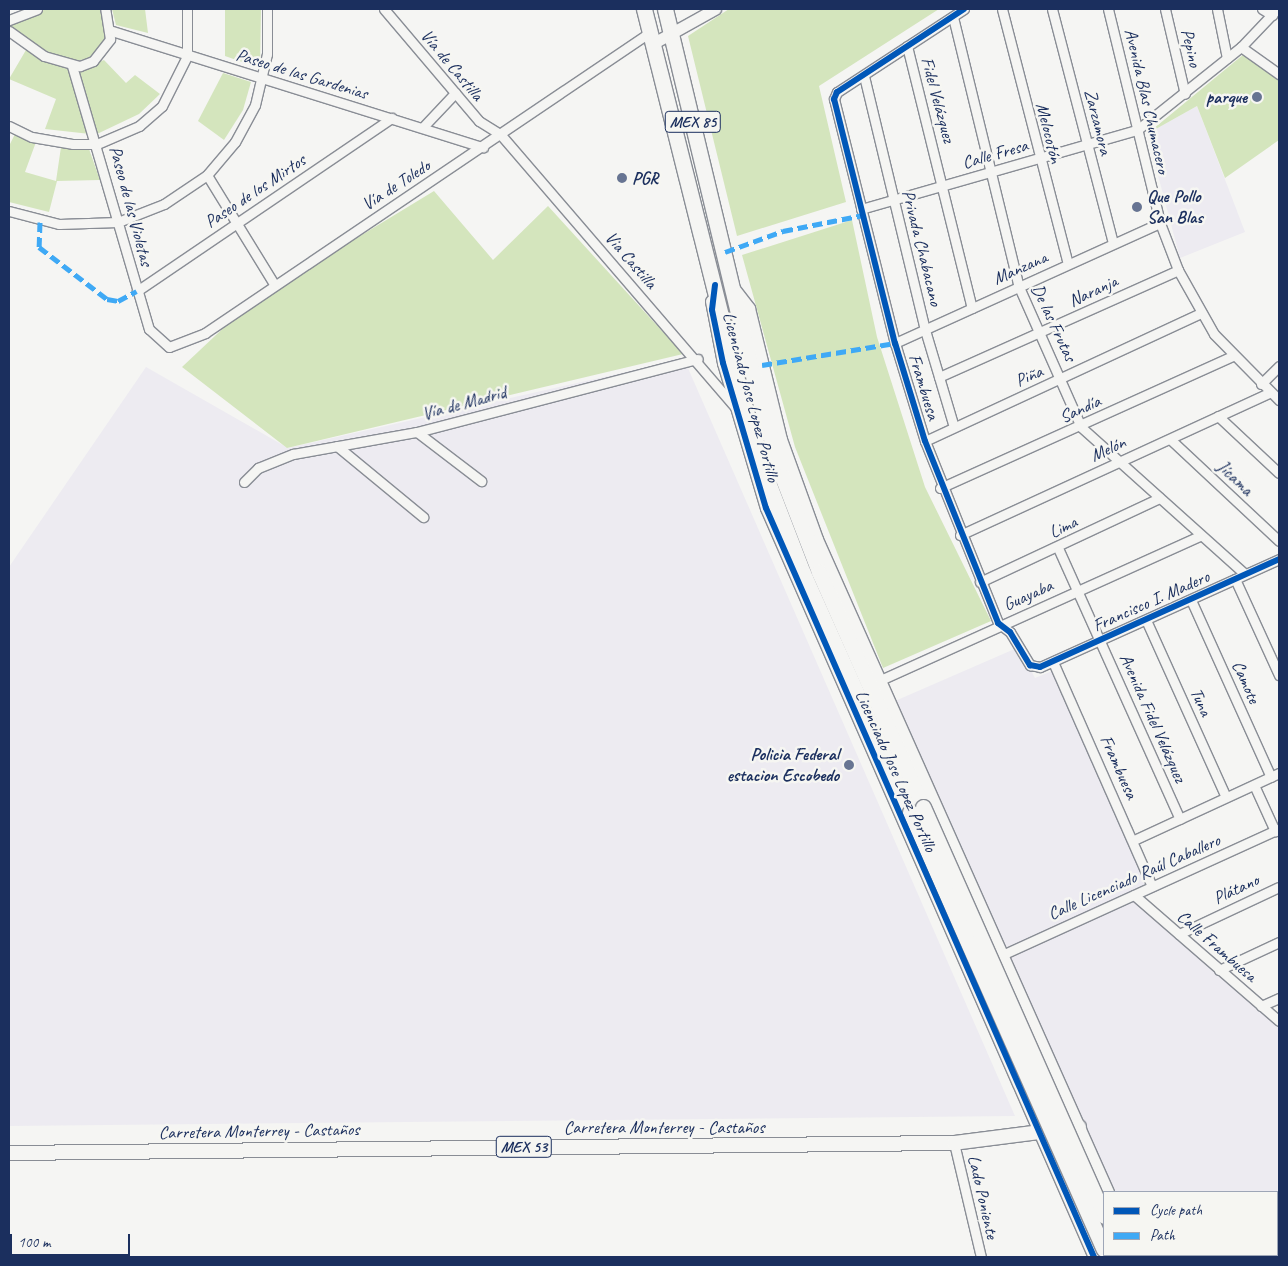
<!DOCTYPE html>
<meta charset="utf-8">
<style>
body{margin:0}
#map{position:relative;width:1288px;height:1266px;overflow:hidden;background:#f5f5f3;font-family:Caveat,sans-serif}
div>[style]{position:absolute}
.built>*{inset:0;background:#edebf1}
.green>*{inset:0;background:#d4e5bd}
.roads{filter:drop-shadow(1px 0 #898d95) drop-shadow(-1px 0 #898d95) drop-shadow(0 1px #898d95) drop-shadow(0 -1px #898d95)}
.street>*{height:9px;margin:-4.5px;padding:0 4.5px;transform-origin:4.5px;border-radius:4.5px;background:#f5f5f3}
.secondary>*{height:11px;margin:-5.5px;padding:0 5.5px;transform-origin:5.5px;border-radius:5.5px;background:#f5f5f3}
.primary>*{height:14px;margin:-7px;padding:0 7px;transform-origin:7px;border-radius:7px;background:#f5f5f3}
.highway>*{height:15px;margin:-7.5px;padding:0 7.5px;transform-origin:7.5px;border-radius:7.5px;background:#f5f5f3}
.bridges{filter:drop-shadow(1px 0 #898d95) drop-shadow(-1px 0 #898d95) drop-shadow(0 1px #898d95) drop-shadow(0 -1px #898d95)}
.highway-bridge>*{height:15px;margin:-7.5px;padding:0 7.5px;transform-origin:7.5px;border-radius:7.5px;background:#f5f5f3}
.quiet>*{height:5px;margin-top:-2.5px;transform-origin:0;background:repeating-linear-gradient(90deg,#3fa9f5 0 10px,transparent 0 15px)}
.cycleway>*{height:6px;margin:-3px;padding:0 3px;transform-origin:3px;border-radius:3px;background:#0057b8}
.dots>*{width:14px;height:14px;translate:-50% -50%;box-sizing:border-box;border:2px solid #f6f6f2;border-radius:50%}
span{translate:-50% -50%;white-space:nowrap;text-align:center;line-height:1.15;-webkit-text-stroke:5px #f6f6f2;paint-order:stroke}
.shield-label span{padding:1px 4px;background:#f6f6f2;border:1px solid;border-radius:4px;-webkit-text-stroke-width:0}
.shield-label{font-size:16px;color:#1b2f5e;font-weight:700}
.street-label{font-size:18px;color:#1b2f5e}
.poi-label{font-size:18px;color:#1b2f5e;font-weight:700}
.right{translate:-100% -50%;text-align:right}
.left{translate:0 -50%;text-align:left}
.frame{position:absolute;inset:0;border:10px solid #1b2f5e;pointer-events:none}
.legend{position:absolute;left:1103px;top:1191px;width:175px;height:65px;box-sizing:border-box;background:#f6f6f2;border:1px solid #9ea6b7;margin:0;padding:6px 9px;list-style:none;font-size:15px;color:#1b2f5e}
.legend li{display:flex;align-items:center;gap:10px;height:25px}
.legend b{width:25px;border:1px solid #9ea6b7}
.scale{position:absolute;left:10px;top:1234px;width:120px;height:22px;box-sizing:border-box;border:2px solid #1b2f5e;border-top:0;padding-left:6px;font-size:15px;line-height:18px;white-space:nowrap;color:#1b2f5e;-webkit-text-stroke:4px #f6f6f2;paint-order:stroke}
</style>
<div id="map">
<div class="built">
<div style="clip-path:polygon(1197px 106px,1245px 232px,1180px 258px,1147px 134px)"></div>
<div style="clip-path:polygon(684px 359px,1015px 1116px,9px 1126px,9px 567px,146px 367px,288px 448px)"></div>
<div style="clip-path:polygon(1019px 647px,1035px 678px,1052px 671px,1150px 882px,1134px 898px,1279px 1026px,1279px 1202px,1277px 1192px,1115px 1192px,895px 701px)"></div>
</div>
<div class="green">
<div style="clip-path:polygon(44px 9px,100px 9px,106px 38px,90px 58px,71px 62px,42px 49px,9px 25px)"></div>
<div style="clip-path:polygon(112px 9px,145px 9px,148px 33px,116px 25px)"></div>
<div style="clip-path:polygon(225px 9px,261px 9px,260px 68px,225px 56px)"></div>
<div style="clip-path:polygon(729px 9px,939px 9px,819px 86px,846px 202px,737px 236px,688px 36px)"></div>
<div style="clip-path:polygon(26px 50px,69px 70px,90px 134px,45px 129px,56px 99px,9px 79px)"></div>
<div style="clip-path:polygon(1244px 54px,1279px 77px,1279px 140px,1225px 178px,1197px 106px,1147px 134px)"></div>
<div style="clip-path:polygon(104px 60px,126px 83px,135px 75px,160px 94px,139px 114px,97px 134px,76px 71px)"></div>
<div style="clip-path:polygon(223px 73px,251px 82px,243px 110px,224px 140px,198px 121px)"></div>
<div style="clip-path:polygon(15px 134px,36px 142px,25px 172px,56px 181px,61px 147px,89px 149px,100px 180px,57px 181px,49px 212px,9px 202px,9px 146px)"></div>
<div style="clip-path:polygon(434px 191px,493px 260px,548px 206px,683px 354px,287px 448px,182px 367px,250px 303px)"></div>
<div style="clip-path:polygon(852px 220px,877px 337px,925px 487px,991px 621px,883px 668px,795px 447px,742px 255px)"></div>
</div>
<div class="roads">
<div class="street">
<div style="left:384px;top:9px;width:147px;rotate:49.7deg"></div>
<div style="left:479px;top:121px;width:26px;rotate:32deg"></div>
<div style="left:501px;top:135px;width:359px;rotate:49.3deg"></div>
<div style="left:964px;top:9px;width:152px;rotate:146.8deg"></div>
<div style="left:837px;top:92px;width:8px;rotate:113deg"></div>
<div style="left:834px;top:99px;width:252px;rotate:76deg"></div>
<div style="left:895px;top:343px;width:102px;rotate:73deg"></div>
<div style="left:925px;top:441px;width:196px;rotate:68.1deg"></div>
<div style="left:998px;top:623px;width:15px;rotate:37deg"></div>
<div style="left:1010px;top:632px;width:39px;rotate:59deg"></div>
<div style="left:1030px;top:665px;width:10px;rotate:11deg"></div>
<div style="left:1040px;top:667px;width:262px;rotate:-24.3deg"></div>
<div style="left:1002px;top:9px;width:263px;rotate:75.5deg"></div>
<div style="left:1052px;top:9px;width:242px;rotate:75.4deg"></div>
<div style="left:1108px;top:9px;width:220px;rotate:76.3deg"></div>
<div style="left:1160px;top:223px;width:50px;rotate:69deg"></div>
<div style="left:1178px;top:270px;width:73px;rotate:60.6deg"></div>
<div style="left:1214px;top:334px;width:93px;rotate:45.4deg"></div>
<div style="left:1165px;top:9px;width:87px;rotate:76.8deg"></div>
<div style="left:1217px;top:9px;width:50px;rotate:78.5deg"></div>
<div style="left:1262px;top:9px;width:12px;rotate:31deg"></div>
<div style="left:953px;top:17px;width:278px;rotate:76.3deg"></div>
<div style="left:1019px;top:287px;width:153px;rotate:66.1deg"></div>
<div style="left:1081px;top:427px;width:220px;rotate:41.9deg"></div>
<div style="left:9px;top:20px;width:30px;rotate:-21deg"></div>
<div style="left:9px;top:31px;width:43px;rotate:35.5deg"></div>
<div style="left:44px;top:56px;width:37px;rotate:16deg"></div>
<div style="left:80px;top:66px;width:14px;rotate:-21deg"></div>
<div style="left:93px;top:61px;width:28px;rotate:-52deg"></div>
<div style="left:110px;top:39px;width:30px;rotate:-99deg"></div>
<div style="left:112px;top:31px;width:389px;rotate:17.4deg"></div>
<div style="left:907px;top:46px;width:270px;rotate:76.1deg"></div>
<div style="left:1241px;top:47px;width:47px;rotate:35.4deg"></div>
<div style="left:72px;top:66px;width:274px;rotate:73.7deg"></div>
<div style="left:149px;top:329px;width:27px;rotate:42deg"></div>
<div style="left:169px;top:347px;width:39px;rotate:-21deg"></div>
<div style="left:205px;top:333px;width:536px;rotate:-34.05deg"></div>
<div style="left:864px;top:76px;width:261px;rotate:76.5deg"></div>
<div style="left:925px;top:330px;width:101px;rotate:73.4deg"></div>
<div style="left:9px;top:126px;width:25px;rotate:26deg"></div>
<div style="left:32px;top:137px;width:42px;rotate:9.7deg"></div>
<div style="left:73px;top:144px;width:24px"></div>
<div style="left:97px;top:144px;width:46px;rotate:-23.2deg"></div>
<div style="left:139px;top:126px;width:30px;rotate:-41deg"></div>
<div style="left:162px;top:106px;width:56px;rotate:-63.4deg"></div>
<div style="left:187px;top:56px;width:47px;rotate:-90deg"></div>
<div style="left:423px;top:127px;width:47px;rotate:-46.7deg"></div>
<div style="left:207px;top:175px;width:128px;rotate:58.4deg"></div>
<div style="left:861px;top:209px;width:287px;rotate:-16deg"></div>
<div style="left:1137px;top:130px;width:133px;rotate:-38.6deg"></div>
<div style="left:1241px;top:47px;width:52px;rotate:-46.5deg"></div>
<div style="left:9px;top:211px;width:52px;rotate:14.6deg"></div>
<div style="left:59px;top:224px;width:59px;rotate:-1.9deg"></div>
<div style="left:118px;top:222px;width:49px;rotate:-21.4deg"></div>
<div style="left:164px;top:204px;width:52px;rotate:-34deg"></div>
<div style="left:207px;top:175px;width:43px;rotate:-49.7deg"></div>
<div style="left:235px;top:142px;width:42px;rotate:-61.6deg"></div>
<div style="left:255px;top:105px;width:52px;rotate:-76.8deg"></div>
<div style="left:267px;top:54px;width:45px;rotate:-90deg"></div>
<div style="left:137px;top:291px;width:308px;rotate:-34.2deg"></div>
<div style="left:895px;top:343px;width:291px;rotate:-24.4deg"></div>
<div style="left:939px;top:377px;width:262px;rotate:-24.1deg"></div>
<div style="left:1261px;top:384px;width:25px;rotate:-45deg"></div>
<div style="left:1218px;top:416px;width:83px;rotate:43.1deg"></div>
<div style="left:417px;top:432px;width:81px;rotate:37.4deg"></div>
<div style="left:1170px;top:439px;width:149px;rotate:43.1deg"></div>
<div style="left:925px;top:441px;width:302px;rotate:-24.9deg"></div>
<div style="left:337px;top:446px;width:112px;rotate:39.5deg"></div>
<div style="left:244px;top:482px;width:20px;rotate:-45deg"></div>
<div style="left:258px;top:468px;width:38px;rotate:-22deg"></div>
<div style="left:293px;top:454px;width:126px;rotate:-10.1deg"></div>
<div style="left:417px;top:432px;width:290px;rotate:-14.6deg"></div>
<div style="left:940px;top:488px;width:320px;rotate:-24.3deg"></div>
<div style="left:960px;top:535px;width:342px;rotate:-24.7deg"></div>
<div style="left:1058px;top:548px;width:297px;rotate:65.8deg"></div>
<div style="left:1235px;top:579px;width:106px;rotate:65.4deg"></div>
<div style="left:980px;top:582px;width:198px;rotate:-25.1deg"></div>
<div style="left:1191px;top:600px;width:194px;rotate:65.7deg"></div>
<div style="left:1146px;top:620px;width:194px;rotate:65.7deg"></div>
<div style="left:1053px;top:662px;width:245px;rotate:66.2deg"></div>
<div style="left:876px;top:682px;width:355px;rotate:-24.3deg"></div>
<div style="left:1254px;top:785px;width:51px;rotate:65.5deg"></div>
<div style="left:1134px;top:840px;width:160px;rotate:-24.8deg"></div>
<div style="left:1134px;top:895px;width:192px;rotate:41deg"></div>
<div style="left:1179px;top:934px;width:110px;rotate:-25.2deg"></div>
<div style="left:1002px;top:955px;width:304px;rotate:-24.5deg"></div>
<div style="left:1219px;top:970px;width:66px;rotate:-25deg"></div>
<div style="left:1261px;top:1006px;width:20px;rotate:-24deg"></div>
<div style="left:954px;top:1143px;width:117px;rotate:76.7deg"></div>
<div style="left:1277px;top:1211px;width:2px"></div>
</div>
<div class="secondary">
<div style="left:652px;top:44px;width:72px;rotate:-29.1deg"></div>
<div style="left:732px;top:286px;width:28px;rotate:52deg"></div>
<div style="left:749px;top:308px;width:135px;rotate:76.3deg"></div>
<div style="left:781px;top:439px;width:106px;rotate:70.2deg"></div>
<div style="left:817px;top:539px;width:715px;rotate:65.98deg"></div>
<div style="left:711px;top:301px;width:63px;rotate:79deg"></div>
<div style="left:723px;top:363px;width:151px;rotate:73.5deg"></div>
<div style="left:766px;top:508px;width:818px;rotate:66.35deg"></div>
<div style="left:1135px;top:1255px;width:2px;rotate:63deg"></div>
</div>
<div class="primary">
<div style="left:9px;top:1153px;width:945px;rotate:-0.61deg"></div>
<div style="left:954px;top:1143px;width:126px;rotate:-7.3deg"></div>
</div>
<div class="highway">
<div style="left:644px;top:9px;width:395px;rotate:75.9deg"></div>
<div style="left:740px;top:392px;width:94px;rotate:72.7deg"></div>
<div style="left:768px;top:482px;width:97px;rotate:69deg"></div>
<div style="left:803px;top:573px;width:262px;rotate:65.9deg"></div>
<div style="left:665px;top:9px;width:393px;rotate:76.5deg"></div>
<div style="left:757px;top:391px;width:89px;rotate:73.6deg"></div>
<div style="left:782px;top:476px;width:103px;rotate:68.9deg"></div>
<div style="left:819px;top:572px;width:257px;rotate:66.1deg"></div>
<div style="left:1121px;top:1255px;width:3px;rotate:45deg"></div>
</div>
</div>
<div class="bridges">
<div class="highway-bridge">
<div style="left:923px;top:807px;width:447px;rotate:66.1deg"></div>
<div style="left:910px;top:812px;width:478px;rotate:66.1deg"></div>
</div>
</div>
<div class="quiet">
<div style="left:40px;top:222px;width:25px;rotate:92deg"></div>
<div style="left:39px;top:247px;width:86px;rotate:37.4deg"></div>
<div style="left:107px;top:299px;width:11px;rotate:10deg"></div>
<div style="left:118px;top:301px;width:21px;rotate:-28deg"></div>
<div style="left:725px;top:252px;width:62px;rotate:-19.9deg"></div>
<div style="left:783px;top:231px;width:82px;rotate:-11.3deg"></div>
<div style="left:762px;top:365px;width:135px;rotate:-9.4deg"></div>
</div>
<div class="cycleway">
<div style="left:964px;top:9px;width:152px;rotate:146.8deg"></div>
<div style="left:837px;top:92px;width:8px;rotate:113deg"></div>
<div style="left:834px;top:99px;width:252px;rotate:76deg"></div>
<div style="left:895px;top:343px;width:102px;rotate:73deg"></div>
<div style="left:925px;top:441px;width:196px;rotate:68.1deg"></div>
<div style="left:998px;top:623px;width:15px;rotate:37deg"></div>
<div style="left:1010px;top:632px;width:39px;rotate:59deg"></div>
<div style="left:1030px;top:665px;width:10px;rotate:11deg"></div>
<div style="left:1040px;top:667px;width:262px;rotate:-24.3deg"></div>
<div style="left:715px;top:285px;width:25px;rotate:97deg"></div>
<div style="left:712px;top:310px;width:54px;rotate:78.3deg"></div>
<div style="left:723px;top:363px;width:151px;rotate:73.5deg"></div>
<div style="left:766px;top:508px;width:818px;rotate:66.35deg"></div>
</div>
<div class="dots">
<div style="left:1257px;top:97px;background:#677492"></div>
<div style="left:622px;top:178px;background:#677492"></div>
<div style="left:1137px;top:207px;background:#677492"></div>
<div style="left:849px;top:765px;background:#677492"></div>
</div>
<div class="shield-label">
<span style="left:693px;top:122px">MEX 85</span>
<span style="left:524px;top:1147px">MEX 53</span>
</div>
<div class="street-label">
<span style="left:1191px;top:48px;rotate:77deg">Pepino</span>
<span style="left:452px;top:65px;rotate:50deg">Vía de Castilla</span>
<span style="left:302px;top:74px;rotate:17deg">Paseo de las Gardenias</span>
<span style="left:938px;top:100px;rotate:75deg">Fidel Velázquez</span>
<span style="left:1147px;top:101px;rotate:77deg">Avenida Blas Chumacero</span>
<span style="left:1098px;top:122px;rotate:76deg">Zarzamora</span>
<span style="left:1049px;top:133px;rotate:76deg">Melocotón</span>
<span style="left:995px;top:154px;rotate:-16deg">Calle Fresa</span>
<span style="left:396px;top:185px;rotate:-33deg">Vía de Toledo</span>
<span style="left:255px;top:191px;rotate:-34deg">Paseo de los Mirtos</span>
<span style="left:131px;top:206px;rotate:75deg">Paseo de las Violetas</span>
<span style="left:922px;top:248px;rotate:76deg">Privada Chabacano</span>
<span style="left:631px;top:260px;rotate:49deg">Via Castilla</span>
<span style="left:1020px;top:268px;rotate:-24deg">Manzana</span>
<span style="left:1093px;top:291px;rotate:-25deg">Naranja</span>
<span style="left:1054px;top:323px;rotate:65deg">De las Frutas</span>
<span style="left:1029px;top:376px;rotate:-24deg">Piña</span>
<span style="left:924px;top:387px;rotate:73deg">Frambuesa</span>
<span style="left:751px;top:397px;rotate:75deg">Licenciado Jose Lopez Portillo</span>
<span style="left:464px;top:403px;rotate:-15deg">Vía de Madrid</span>
<span style="left:1080px;top:409px;rotate:-25deg">Sandía</span>
<span style="left:1108px;top:449px;rotate:-25deg">Melón</span>
<span style="left:1235px;top:478px;rotate:43deg">Jícama</span>
<span style="left:1063px;top:527px;rotate:-26deg">Lima</span>
<span style="left:1028px;top:595px;rotate:-24deg">Guayaba</span>
<span style="left:1151px;top:601px;rotate:-24deg">Francisco I. Madero</span>
<span style="left:1246px;top:682px;rotate:66deg">Camote</span>
<span style="left:1201px;top:702px;rotate:66deg">Tuna</span>
<span style="left:1153px;top:718px;rotate:66deg">Avenida Fidel Velázquez</span>
<span style="left:1119px;top:767px;rotate:66deg">Frambuesa</span>
<span style="left:896px;top:771px;rotate:66deg">Licenciado Jose Lopez Portillo</span>
<span style="left:1134px;top:877px;rotate:-24deg">Calle Licenciado Raúl Caballero</span>
<span style="left:1236px;top:889px;rotate:-25deg">Plátano</span>
<span style="left:1217px;top:946px;rotate:41deg">Calle Frambuesa</span>
<span style="left:664px;top:1127px">Carretera Monterrey - Castaños</span>
<span style="left:259px;top:1131px;rotate:-1deg">Carretera Monterrey - Castaños</span>
<span style="left:983px;top:1197px;rotate:77deg">Lado Poniente</span>
</div>
<div class="poi-label">
<span class="right" style="left:1247px;top:97px">parque</span>
<span class="left" style="left:632px;top:178px">PGR</span>
<span class="left" style="left:1147px;top:207px">Que Pollo<br>San Blas</span>
<span class="right" style="left:839px;top:765px">Policia Federal<br>estacion Escobedo</span>
</div>
<div class="frame"></div>
<ul class="legend">
<li><b style="height:6px;background:#0057b8"></b>Cycle path</li>
<li><b style="height:6px;background:#3fa9f5"></b>Path</li>
</ul>
<div class="scale">100 m</div>
</div>
